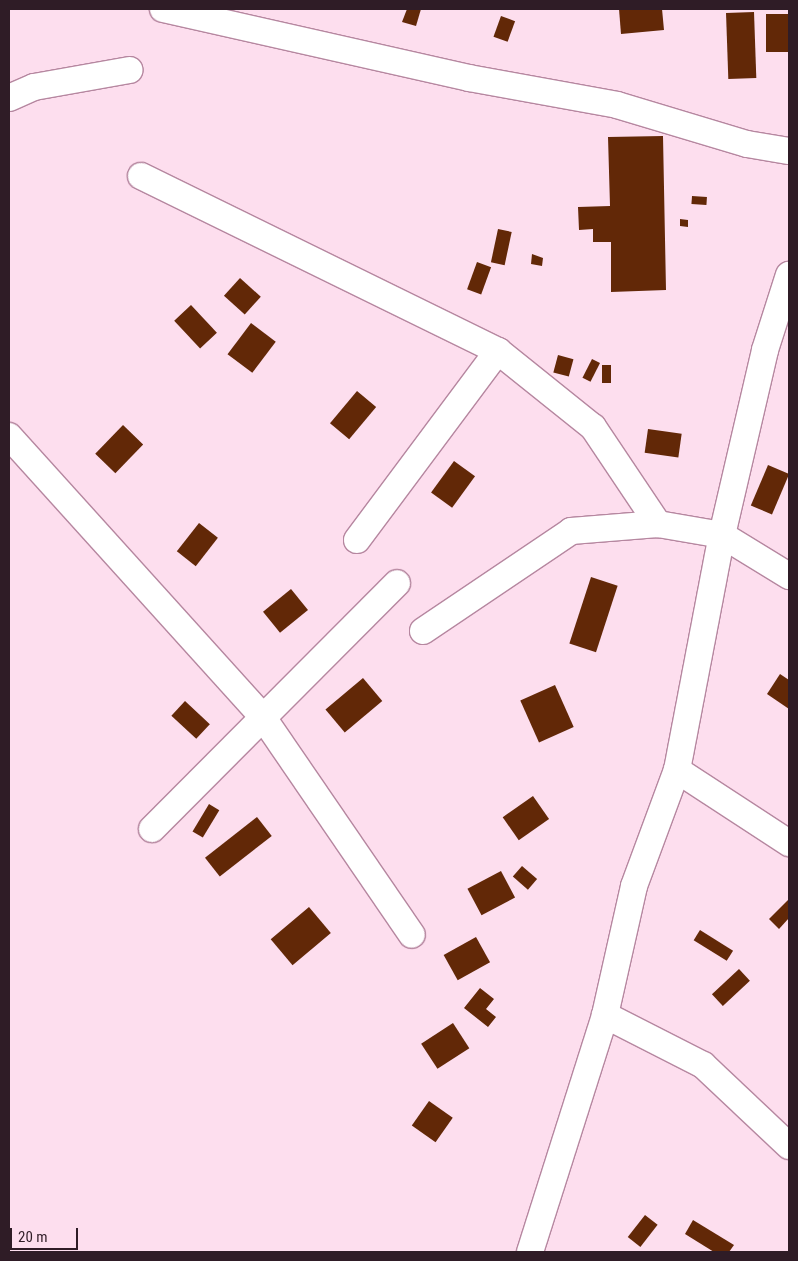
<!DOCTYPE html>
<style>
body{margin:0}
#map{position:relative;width:798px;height:1261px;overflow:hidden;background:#fddeee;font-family:"Roboto Condensed",sans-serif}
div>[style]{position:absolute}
.building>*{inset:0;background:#622807;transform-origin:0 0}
.roads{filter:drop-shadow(1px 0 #b687a0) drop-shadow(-1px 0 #b687a0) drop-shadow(0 1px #b687a0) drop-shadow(0 -1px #b687a0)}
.minor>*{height:26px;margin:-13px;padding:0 13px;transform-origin:13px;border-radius:13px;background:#fff}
span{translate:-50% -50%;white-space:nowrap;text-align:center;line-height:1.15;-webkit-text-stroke:5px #fddeee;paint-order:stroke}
.frame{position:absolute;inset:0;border:10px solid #2f1c26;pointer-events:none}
.scale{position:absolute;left:10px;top:1228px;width:68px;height:22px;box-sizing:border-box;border:2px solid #2f1c26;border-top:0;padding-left:6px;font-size:15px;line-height:18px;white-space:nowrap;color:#2f1c26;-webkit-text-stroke:4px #fddeee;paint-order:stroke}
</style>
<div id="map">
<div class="building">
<div style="clip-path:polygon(407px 9px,421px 9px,416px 26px,402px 22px)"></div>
<div style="clip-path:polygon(619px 9px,662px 9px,664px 30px,621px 34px)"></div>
<div style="left:754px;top:12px;width:66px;height:28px;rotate:88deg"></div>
<div style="left:789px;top:14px;width:38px;height:23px;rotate:90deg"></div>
<div style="left:501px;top:16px;width:15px;height:22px;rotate:20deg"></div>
<div style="clip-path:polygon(663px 136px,666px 290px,611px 292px,611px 242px,593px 242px,593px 229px,579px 230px,578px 207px,610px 206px,608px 137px)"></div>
<div style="left:692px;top:196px;width:15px;height:8px;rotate:4deg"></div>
<div style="clip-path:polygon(680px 219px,688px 220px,688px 227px,680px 226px)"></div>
<div style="left:498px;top:229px;width:14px;height:34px;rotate:12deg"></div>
<div style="clip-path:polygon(532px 254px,543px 258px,542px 266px,531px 264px)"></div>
<div style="left:477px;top:262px;width:15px;height:29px;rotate:20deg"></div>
<div style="left:240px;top:278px;width:28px;height:24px;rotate:42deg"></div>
<div style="left:191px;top:305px;width:38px;height:23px;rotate:47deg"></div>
<div style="left:251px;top:323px;width:31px;height:39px;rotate:37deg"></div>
<div style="left:558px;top:355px;width:16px;height:18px;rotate:15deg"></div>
<div style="left:592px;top:359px;width:9px;height:21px;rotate:27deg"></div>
<div style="left:602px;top:365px;width:9px;height:18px"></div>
<div style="left:357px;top:391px;width:25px;height:42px;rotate:40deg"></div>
<div style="left:123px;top:425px;width:28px;height:40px;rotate:44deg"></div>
<div style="left:648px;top:429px;width:34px;height:24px;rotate:8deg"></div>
<div style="left:454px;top:461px;width:26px;height:39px;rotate:36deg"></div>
<div style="left:768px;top:465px;width:23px;height:44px;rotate:23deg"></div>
<div style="left:199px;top:523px;width:24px;height:36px;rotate:38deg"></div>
<div style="left:591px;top:577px;width:28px;height:70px;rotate:18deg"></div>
<div style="left:291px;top:589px;width:27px;height:36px;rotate:51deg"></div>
<div style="clip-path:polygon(780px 674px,789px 680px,789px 709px,767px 694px)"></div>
<div style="left:363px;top:678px;width:30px;height:49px;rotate:50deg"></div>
<div style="left:555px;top:685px;width:46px;height:38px;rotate:66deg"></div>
<div style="left:185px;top:701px;width:34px;height:20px;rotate:43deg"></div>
<div style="left:533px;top:796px;width:28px;height:37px;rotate:55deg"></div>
<div style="left:209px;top:804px;width:12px;height:32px;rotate:31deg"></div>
<div style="left:257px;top:817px;width:24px;height:66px;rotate:52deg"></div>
<div style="left:522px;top:866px;width:20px;height:14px;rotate:41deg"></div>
<div style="left:501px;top:871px;width:30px;height:38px;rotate:62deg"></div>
<div style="clip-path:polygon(789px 899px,789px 918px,779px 929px,769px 919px)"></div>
<div style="left:309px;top:907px;width:34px;height:50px;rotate:50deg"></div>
<div style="left:700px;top:930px;width:39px;height:12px;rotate:32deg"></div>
<div style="left:476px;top:937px;width:29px;height:37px;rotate:61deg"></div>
<div style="left:739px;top:969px;width:16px;height:37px;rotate:47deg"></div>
<div style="clip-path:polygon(480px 988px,494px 999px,486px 1009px,496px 1017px,488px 1027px,464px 1008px)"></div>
<div style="left:453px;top:1023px;width:30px;height:38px;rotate:57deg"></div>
<div style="left:429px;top:1101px;width:29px;height:30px;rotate:35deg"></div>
<div style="left:645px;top:1215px;width:16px;height:28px;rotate:38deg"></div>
<div style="clip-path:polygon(693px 1220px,734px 1245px,729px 1252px,714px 1252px,685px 1234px)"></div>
</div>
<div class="roads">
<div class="minor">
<div style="left:163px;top:9px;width:314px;rotate:12.7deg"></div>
<div style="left:469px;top:78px;width:150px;rotate:10.3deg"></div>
<div style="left:617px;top:105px;width:136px;rotate:16.7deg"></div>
<div style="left:747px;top:144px;width:43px;rotate:9.5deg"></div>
<div style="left:9px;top:98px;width:27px;rotate:-24deg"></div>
<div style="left:34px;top:87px;width:97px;rotate:-10.1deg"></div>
<div style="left:141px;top:176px;width:398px;rotate:26.1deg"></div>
<div style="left:498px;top:351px;width:122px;rotate:38.7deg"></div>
<div style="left:593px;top:427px;width:117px;rotate:56.2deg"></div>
<div style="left:9px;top:436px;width:377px;rotate:47.9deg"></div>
<div style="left:262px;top:716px;width:265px;rotate:55.6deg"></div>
<div style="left:357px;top:540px;width:236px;rotate:-53.3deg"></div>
<div style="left:423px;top:631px;width:179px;rotate:-34deg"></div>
<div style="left:571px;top:531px;width:87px;rotate:-4.6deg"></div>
<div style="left:658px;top:524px;width:65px;rotate:9.8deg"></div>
<div style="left:722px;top:535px;width:79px;rotate:31.5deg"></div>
<div style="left:677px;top:770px;width:134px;rotate:33.1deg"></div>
<div style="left:152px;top:829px;width:347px;rotate:-45.1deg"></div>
<div style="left:605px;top:1015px;width:110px;rotate:27deg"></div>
<div style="left:703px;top:1065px;width:118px;rotate:43.3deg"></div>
<div style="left:530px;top:1252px;width:249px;rotate:-72.4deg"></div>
<div style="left:605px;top:1015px;width:132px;rotate:-77.3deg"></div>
<div style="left:634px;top:886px;width:124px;rotate:-69.7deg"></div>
<div style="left:677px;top:770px;width:239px;rotate:-79.2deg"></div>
<div style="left:722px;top:535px;width:190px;rotate:-76.9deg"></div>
<div style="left:765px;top:350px;width:79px;rotate:-72.3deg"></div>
</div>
</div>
<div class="frame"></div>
<div class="scale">20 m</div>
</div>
